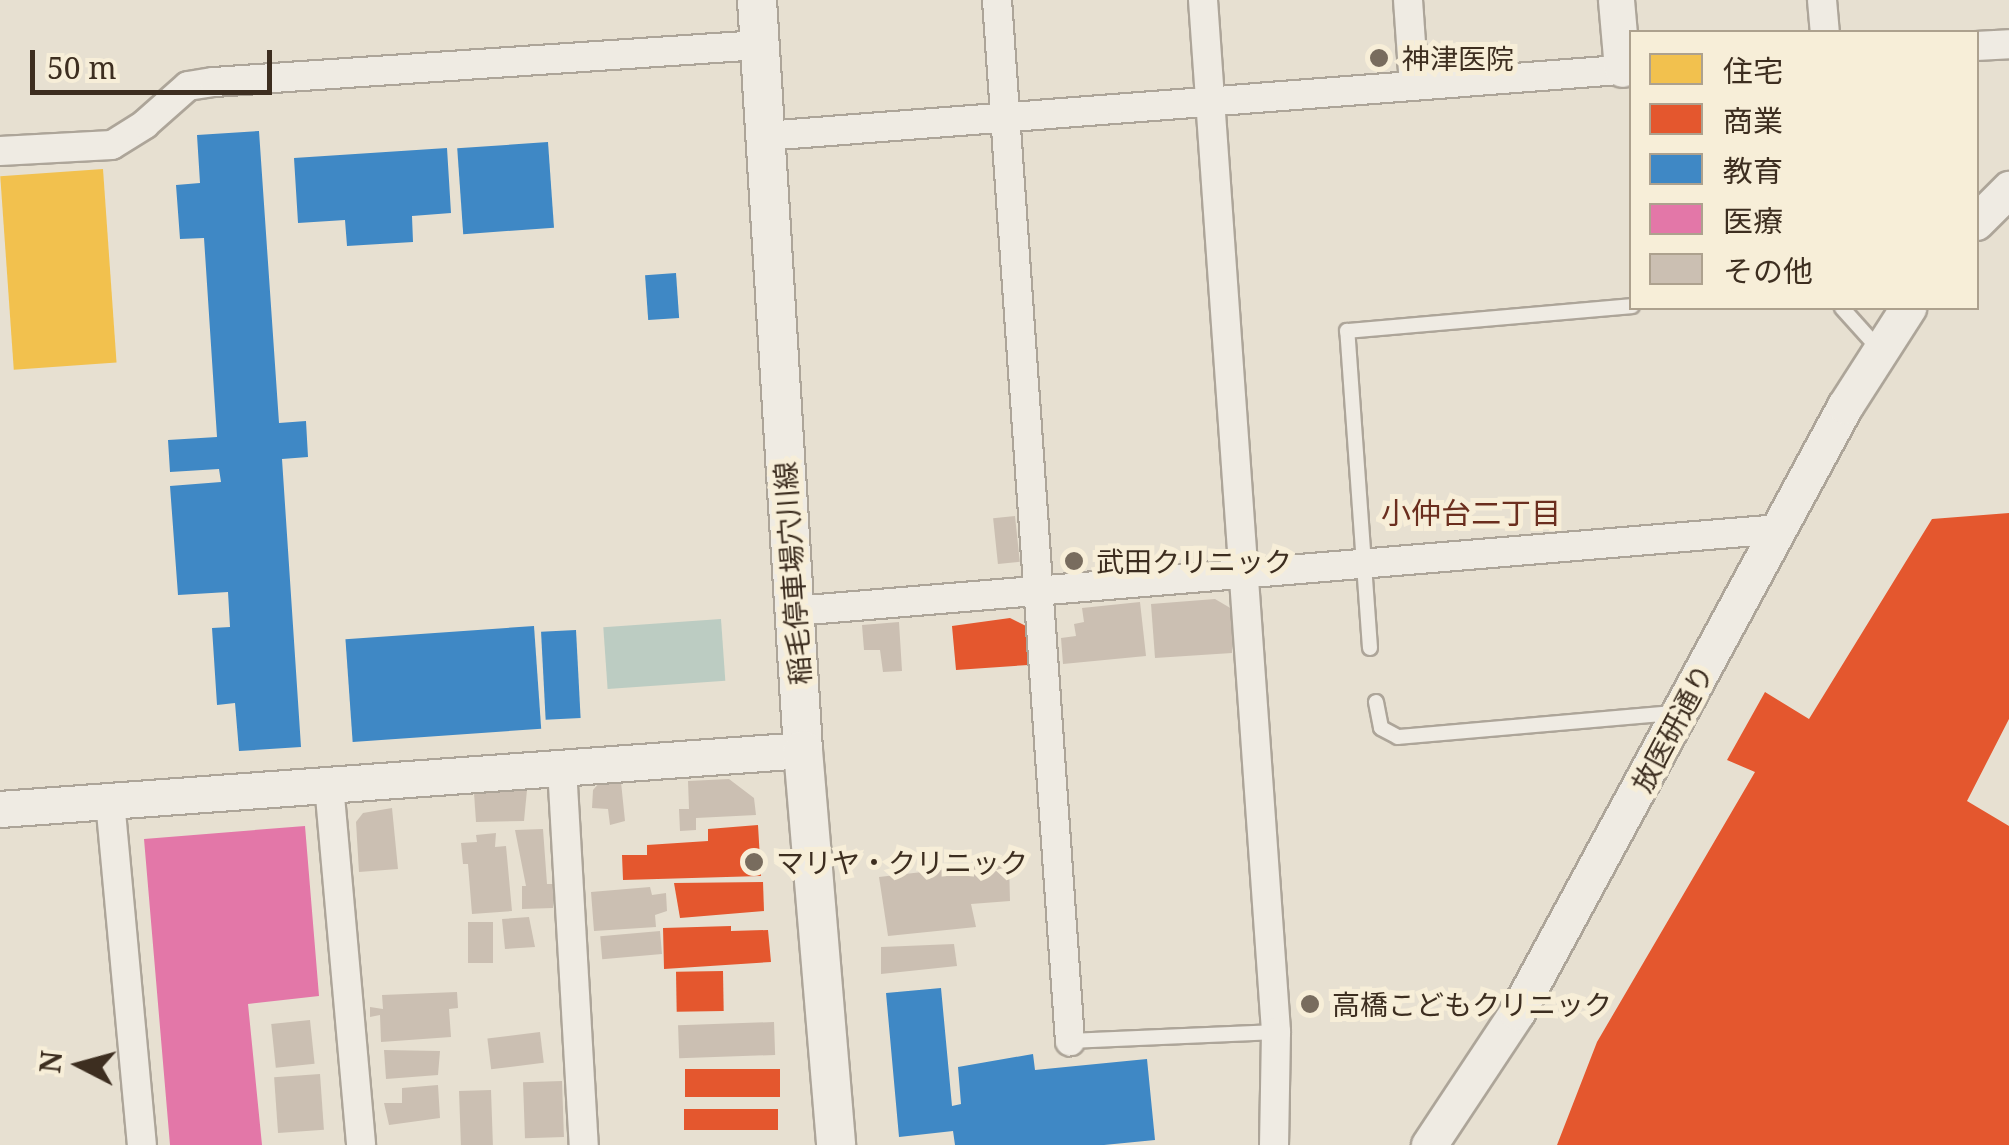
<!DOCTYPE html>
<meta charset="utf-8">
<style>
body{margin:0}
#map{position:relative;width:2009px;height:1145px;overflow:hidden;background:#e7e0d1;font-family:"Noto Serif","Noto Sans JP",serif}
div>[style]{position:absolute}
.water>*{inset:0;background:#bcccc2;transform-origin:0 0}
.homes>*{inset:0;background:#f2c14e;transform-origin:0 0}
.shops>*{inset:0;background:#e4572e;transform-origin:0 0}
.schools>*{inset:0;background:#3f88c5;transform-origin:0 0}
.health>*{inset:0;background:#e377a8}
.building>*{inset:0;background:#cbbfb2;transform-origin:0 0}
.roads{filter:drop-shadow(2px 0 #ada599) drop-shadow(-2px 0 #ada599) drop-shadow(0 2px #ada599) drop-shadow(0 -2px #ada599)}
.service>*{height:14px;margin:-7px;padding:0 7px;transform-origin:7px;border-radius:7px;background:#efebe3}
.minor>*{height:28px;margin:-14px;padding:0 14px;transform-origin:14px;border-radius:14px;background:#efebe3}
.tertiary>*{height:35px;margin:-17.5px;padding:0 17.5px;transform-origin:17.5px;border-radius:17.5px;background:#efebe3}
.secondary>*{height:38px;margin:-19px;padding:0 19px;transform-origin:19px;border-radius:19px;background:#efebe3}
.dots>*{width:28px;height:28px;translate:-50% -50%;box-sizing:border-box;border:5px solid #f7eed8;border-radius:50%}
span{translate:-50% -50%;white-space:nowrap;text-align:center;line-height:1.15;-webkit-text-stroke:10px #f7eed8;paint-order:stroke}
.poi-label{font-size:28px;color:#3d2e20}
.left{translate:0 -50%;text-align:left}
.street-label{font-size:28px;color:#3d2e20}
.neighbourhood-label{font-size:30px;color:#6b2e1e}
.legend{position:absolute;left:1629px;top:30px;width:350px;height:280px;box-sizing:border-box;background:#f7eed8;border:2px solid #ada18e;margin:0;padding:12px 18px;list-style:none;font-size:30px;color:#3d2e20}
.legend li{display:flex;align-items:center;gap:20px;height:50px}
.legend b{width:50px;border:2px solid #ada18e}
.north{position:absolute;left:30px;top:1015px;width:100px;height:100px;-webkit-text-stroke:8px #f7eed8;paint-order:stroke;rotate:276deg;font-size:28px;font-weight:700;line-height:40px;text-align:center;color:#3d2e20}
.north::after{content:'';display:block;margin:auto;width:35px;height:45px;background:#3d2e20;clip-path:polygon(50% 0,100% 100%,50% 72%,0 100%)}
.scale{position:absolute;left:30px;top:50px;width:242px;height:45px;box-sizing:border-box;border:5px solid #3d2e20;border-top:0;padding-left:12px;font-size:30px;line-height:35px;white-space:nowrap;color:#3d2e20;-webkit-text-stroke:8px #f7eed8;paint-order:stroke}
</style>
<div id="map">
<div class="water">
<div style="left:721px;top:619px;width:62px;height:118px;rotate:86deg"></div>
</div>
<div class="homes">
<div style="left:103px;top:169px;width:194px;height:103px;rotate:86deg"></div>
</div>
<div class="shops">
<div style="clip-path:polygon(2009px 513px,2009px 719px,1967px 801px,2009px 826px,2009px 1145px,1557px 1145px,1597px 1042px,1755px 772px,1727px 760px,1765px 692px,1809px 719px,1932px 519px)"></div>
<div style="clip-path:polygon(1010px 618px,1026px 626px,1028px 665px,956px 670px,952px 626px)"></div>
<div style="clip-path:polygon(758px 825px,761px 876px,623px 880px,622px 855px,647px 855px,647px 845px,708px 841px,708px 829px)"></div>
<div style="clip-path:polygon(763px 882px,764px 911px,680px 918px,674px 883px)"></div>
<div style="clip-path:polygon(731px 926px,731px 931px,768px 930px,771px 962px,664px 969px,663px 928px)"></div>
<div style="left:723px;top:971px;width:40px;height:47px;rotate:89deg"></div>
<div style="left:780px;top:1069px;width:28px;height:95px;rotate:90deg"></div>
<div style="left:778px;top:1109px;width:21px;height:94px;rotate:90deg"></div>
</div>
<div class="schools">
<div style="clip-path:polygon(259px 131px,279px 423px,306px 421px,308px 457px,282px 459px,301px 747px,239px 751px,235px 703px,217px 705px,212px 628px,230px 627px,228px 592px,178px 595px,170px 486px,221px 482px,219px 469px,170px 472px,168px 440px,217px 437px,204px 238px,180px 239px,176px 185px,200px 183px,197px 135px)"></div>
<div style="left:548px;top:142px;width:86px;height:91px;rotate:86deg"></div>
<div style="clip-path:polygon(447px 148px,451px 213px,412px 216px,413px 242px,347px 246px,345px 220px,298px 223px,294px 158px)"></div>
<div style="left:676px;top:273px;width:45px;height:31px;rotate:86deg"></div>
<div style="left:534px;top:626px;width:103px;height:189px;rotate:86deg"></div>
<div style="left:576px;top:630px;width:88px;height:35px;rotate:87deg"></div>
<div style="clip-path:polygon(941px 988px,952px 1106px,961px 1104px,958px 1067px,1033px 1054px,1035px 1070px,1147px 1059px,1155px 1140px,1104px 1145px,955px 1145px,953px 1131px,899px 1137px,886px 993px)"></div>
</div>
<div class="health">
<div style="clip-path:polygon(305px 826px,319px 996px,248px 1004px,262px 1145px,170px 1145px,144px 839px)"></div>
</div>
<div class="building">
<div style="left:1015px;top:516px;width:46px;height:22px;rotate:84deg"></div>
<div style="clip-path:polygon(1215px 599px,1232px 609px,1232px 653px,1155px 658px,1151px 604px)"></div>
<div style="clip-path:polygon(1140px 602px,1146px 656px,1063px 664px,1061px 638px,1076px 636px,1074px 624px,1084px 622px,1082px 608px)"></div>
<div style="clip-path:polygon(899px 622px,902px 671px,883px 672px,880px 650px,864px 650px,862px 625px)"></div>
<div style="clip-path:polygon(729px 779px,754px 798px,756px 815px,696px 818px,696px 830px,680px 831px,679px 809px,689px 809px,688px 781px)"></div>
<div style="clip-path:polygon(600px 782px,621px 782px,625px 821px,610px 825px,608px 809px,592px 808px,593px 790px)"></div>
<div style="clip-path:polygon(527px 790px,524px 821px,476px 822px,474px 793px)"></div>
<div style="clip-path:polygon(392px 808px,398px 869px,359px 872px,356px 822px,363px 813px)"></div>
<div style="clip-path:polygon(543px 829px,547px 884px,553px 884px,553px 908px,522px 909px,522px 886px,526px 886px,515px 830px)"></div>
<div style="clip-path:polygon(496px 833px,495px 847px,506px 846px,512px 911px,472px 914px,468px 864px,463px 864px,461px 843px,477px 842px,476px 835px)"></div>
<div style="clip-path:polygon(1009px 862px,1010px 901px,971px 904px,976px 927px,888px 936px,879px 877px)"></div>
<div style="clip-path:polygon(650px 887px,652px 895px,666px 893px,667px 911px,655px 915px,656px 927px,594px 931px,591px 892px)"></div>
<div style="clip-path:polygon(529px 917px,535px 947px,505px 949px,502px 919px)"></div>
<div style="left:468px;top:922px;width:25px;height:41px"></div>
<div style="left:660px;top:931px;width:23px;height:60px;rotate:85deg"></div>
<div style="clip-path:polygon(954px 944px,957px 966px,881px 974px,881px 947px)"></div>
<div style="clip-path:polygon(457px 992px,458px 1008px,449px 1009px,451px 1037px,381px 1042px,380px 1015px,370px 1017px,370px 1007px,383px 1009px,382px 995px)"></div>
<div style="left:310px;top:1020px;width:44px;height:39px;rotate:84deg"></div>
<div style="left:774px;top:1022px;width:33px;height:96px;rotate:88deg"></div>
<div style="left:540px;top:1032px;width:31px;height:53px;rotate:83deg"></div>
<div style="clip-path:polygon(384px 1050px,440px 1051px,438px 1075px,386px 1079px)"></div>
<div style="left:320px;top:1074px;width:56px;height:46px;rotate:86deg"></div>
<div style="left:562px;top:1081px;width:56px;height:39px;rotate:88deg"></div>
<div style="clip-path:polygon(438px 1085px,440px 1118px,389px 1125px,384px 1103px,402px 1103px,402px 1088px)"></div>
<div style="left:491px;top:1090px;width:55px;height:32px;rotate:88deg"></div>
</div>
<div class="roads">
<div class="service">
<div style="left:1842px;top:308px;width:54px;rotate:48deg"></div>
<div style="left:1370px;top:648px;width:318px;rotate:-94.1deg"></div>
<div style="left:1347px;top:331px;width:286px;rotate:-5deg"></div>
<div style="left:1376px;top:702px;width:26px;rotate:79deg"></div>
<div style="left:1381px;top:728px;width:19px;rotate:28deg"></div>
<div style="left:1398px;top:737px;width:278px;rotate:-5deg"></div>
<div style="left:1070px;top:1041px;width:206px;rotate:-2.5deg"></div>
</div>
<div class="minor">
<div style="left:997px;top:0;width:1044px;rotate:85.99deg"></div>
<div style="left:1203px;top:0;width:1035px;rotate:85.95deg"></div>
<div style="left:1276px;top:1032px;width:113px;rotate:91deg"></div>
<div style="left:1408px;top:0;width:85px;rotate:86deg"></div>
<div style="left:1822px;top:0;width:32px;rotate:85deg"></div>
<div style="left:1976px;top:46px;width:33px;rotate:-3deg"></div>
<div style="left:765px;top:136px;width:870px;rotate:-4.42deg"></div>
<div style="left:0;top:151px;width:112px;rotate:-3.1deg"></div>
<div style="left:112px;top:145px;width:39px;rotate:-32deg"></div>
<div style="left:145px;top:124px;width:57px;rotate:-41.5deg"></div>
<div style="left:188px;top:86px;width:26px;rotate:-9deg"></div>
<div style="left:214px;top:82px;width:547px;rotate:-3.88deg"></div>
<div style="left:795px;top:611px;width:988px;rotate:-4.76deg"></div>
<div style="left:562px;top:768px;width:378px;rotate:86.7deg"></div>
<div style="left:329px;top:785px;width:361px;rotate:84.9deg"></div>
<div style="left:110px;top:801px;width:345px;rotate:84.7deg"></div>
</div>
<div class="tertiary">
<div style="left:1616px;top:0;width:69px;rotate:85deg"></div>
<div style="left:1976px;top:222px;width:47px;rotate:-45deg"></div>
<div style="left:0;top:809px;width:805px;rotate:-4.2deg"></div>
<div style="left:1429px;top:1145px;width:159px;rotate:-56.5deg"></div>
<div style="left:1517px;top:1012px;width:689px;rotate:-61.58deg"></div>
<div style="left:1845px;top:406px;width:117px;rotate:-57.3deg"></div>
</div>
<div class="secondary">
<div style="left:757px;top:0;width:751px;rotate:86.49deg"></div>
<div style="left:803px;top:750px;width:396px;rotate:85.2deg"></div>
</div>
</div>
<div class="dots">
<div style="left:1379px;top:58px;background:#786c5e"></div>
<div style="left:1074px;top:561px;background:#786c5e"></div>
<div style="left:754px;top:862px;background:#786c5e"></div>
<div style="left:1310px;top:1004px;background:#786c5e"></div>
</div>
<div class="poi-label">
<span class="left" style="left:1402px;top:58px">神津医院</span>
<span class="left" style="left:1096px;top:561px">武田クリニック</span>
<span class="left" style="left:776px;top:862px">マリヤ・クリニック</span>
<span class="left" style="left:1332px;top:1004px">高橋こどもクリニック</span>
</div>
<div class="street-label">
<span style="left:792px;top:573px;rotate:-94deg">稲毛停車場穴川線</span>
<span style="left:1672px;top:728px;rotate:-62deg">放医研通り</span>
</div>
<div class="neighbourhood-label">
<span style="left:1471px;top:513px">小仲台二丁目</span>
</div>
<ul class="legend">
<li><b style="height:28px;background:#f2c14e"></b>住宅</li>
<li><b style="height:28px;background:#e4572e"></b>商業</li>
<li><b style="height:28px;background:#3f88c5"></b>教育</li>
<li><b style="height:28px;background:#e377a8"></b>医療</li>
<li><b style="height:28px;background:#cbbfb2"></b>その他</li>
</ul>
<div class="north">N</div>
<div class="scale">50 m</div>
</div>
